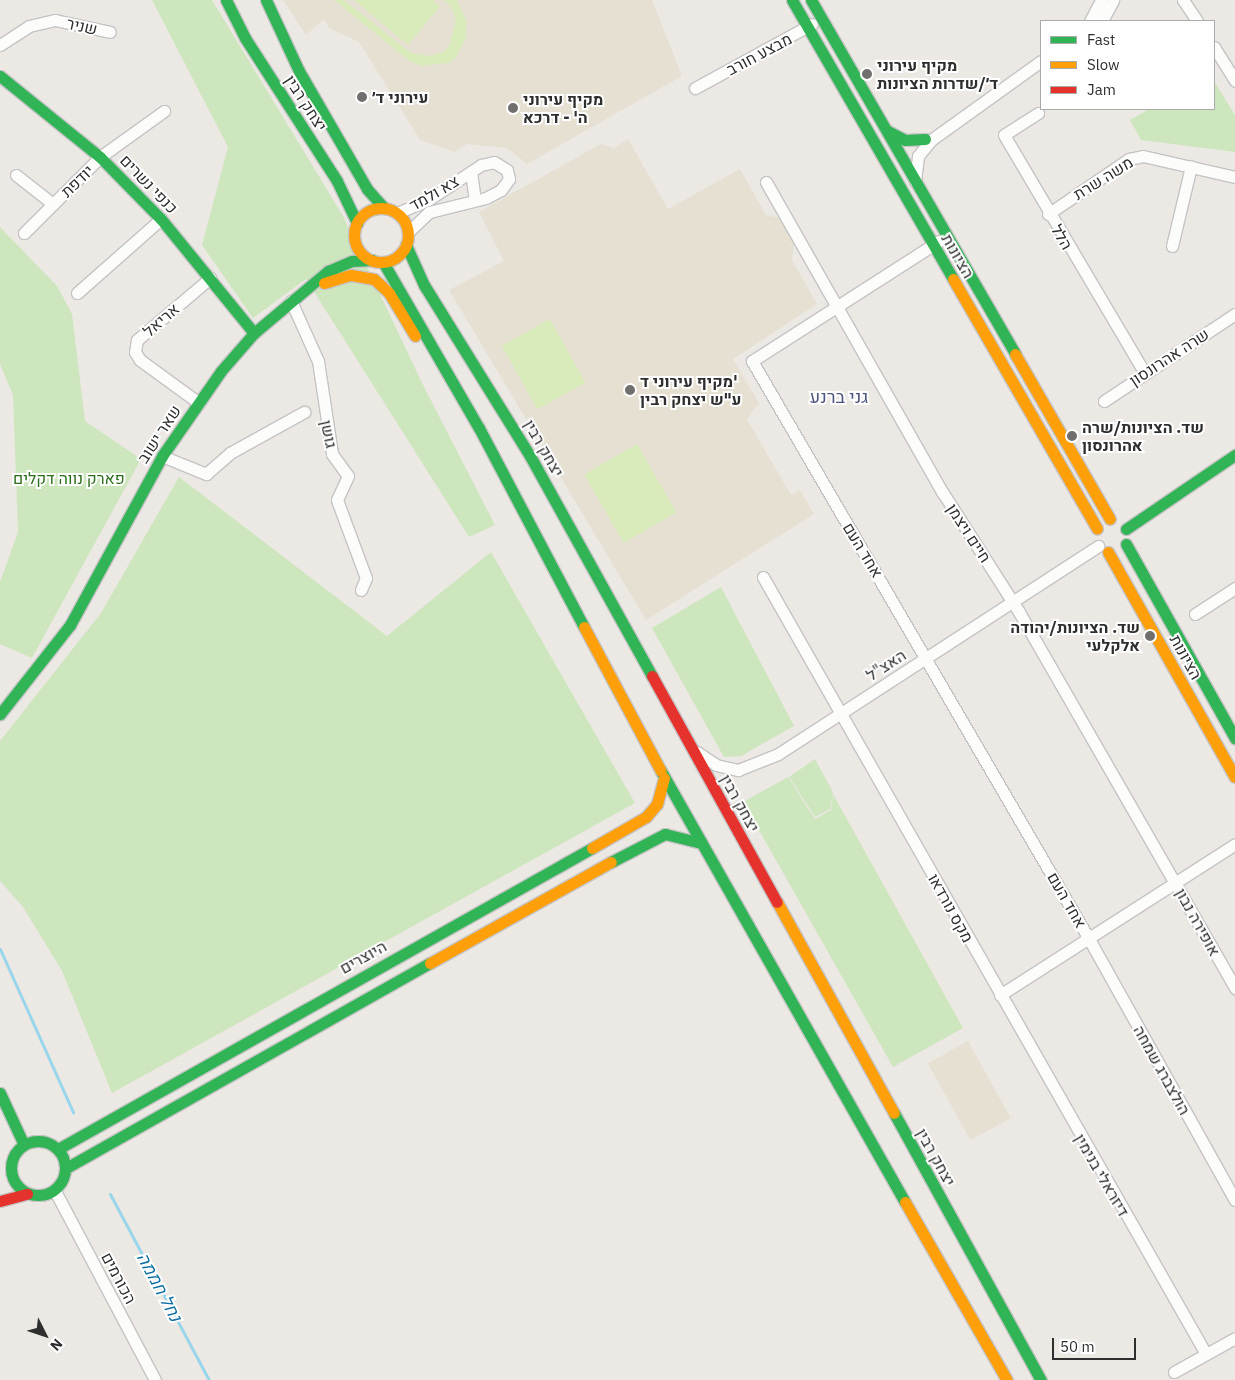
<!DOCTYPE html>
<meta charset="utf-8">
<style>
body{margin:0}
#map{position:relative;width:1235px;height:1380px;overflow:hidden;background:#ece8e4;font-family:"IBM Plex Sans",Heebo,sans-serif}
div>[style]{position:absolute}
.education>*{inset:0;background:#e6e0d3;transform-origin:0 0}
.green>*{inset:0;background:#cee6be}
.pitch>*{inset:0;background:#d9eabb;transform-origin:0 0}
.stream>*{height:3px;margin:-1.5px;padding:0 1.5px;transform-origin:1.5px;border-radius:1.5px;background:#99d6ec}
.roads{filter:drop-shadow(1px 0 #c5c4c5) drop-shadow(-1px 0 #c5c4c5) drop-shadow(0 1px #c5c4c5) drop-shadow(0 -1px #c5c4c5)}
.street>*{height:11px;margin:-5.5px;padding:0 5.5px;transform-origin:5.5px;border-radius:5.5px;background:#fcfcfb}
.fast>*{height:11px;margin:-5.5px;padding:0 5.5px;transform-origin:5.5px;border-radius:5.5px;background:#30b455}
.fast>.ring{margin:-5.5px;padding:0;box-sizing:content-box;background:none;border:11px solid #30b455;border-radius:50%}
.slow>*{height:11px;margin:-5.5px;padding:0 5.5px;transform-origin:5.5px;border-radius:5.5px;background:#ff9f0a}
.slow>.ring{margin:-5.5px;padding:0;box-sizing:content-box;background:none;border:11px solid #ff9f0a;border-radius:50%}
.jam>*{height:11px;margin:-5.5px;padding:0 5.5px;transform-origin:5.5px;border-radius:5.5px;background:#e5322d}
.dots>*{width:14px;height:14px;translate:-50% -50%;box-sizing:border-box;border:2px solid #fff;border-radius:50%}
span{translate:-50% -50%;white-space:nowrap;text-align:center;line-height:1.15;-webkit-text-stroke:4px #fff;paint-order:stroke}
.street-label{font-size:16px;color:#2e2e2e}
.poi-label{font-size:16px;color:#2e2e2e;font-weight:700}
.left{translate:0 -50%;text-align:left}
.right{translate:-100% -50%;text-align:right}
.park-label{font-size:16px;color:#2c6e1b}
.neighbourhood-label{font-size:18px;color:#4d5680}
.water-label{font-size:18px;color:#0d6fa3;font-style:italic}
.legend{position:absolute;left:1040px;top:20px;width:175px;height:90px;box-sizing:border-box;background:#fff;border:1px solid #ababab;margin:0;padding:6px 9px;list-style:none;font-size:15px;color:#2e2e2e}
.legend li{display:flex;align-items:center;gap:10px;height:25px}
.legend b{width:25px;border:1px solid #ababab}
.north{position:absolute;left:20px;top:1310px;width:50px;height:50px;-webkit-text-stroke:4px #fff;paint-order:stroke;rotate:131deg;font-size:14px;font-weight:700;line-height:20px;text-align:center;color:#2e2e2e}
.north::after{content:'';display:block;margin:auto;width:18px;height:22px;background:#2e2e2e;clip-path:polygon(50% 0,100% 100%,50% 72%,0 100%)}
.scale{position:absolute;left:1052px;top:1338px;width:84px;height:22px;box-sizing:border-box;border:2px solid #2e2e2e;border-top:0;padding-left:6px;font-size:15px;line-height:18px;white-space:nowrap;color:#2e2e2e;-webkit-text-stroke:4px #fff;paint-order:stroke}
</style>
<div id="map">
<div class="education">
<div style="clip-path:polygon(283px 0,652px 0,682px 76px,527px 164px,507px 148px,467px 144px,454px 152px,420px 140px,359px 42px,329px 28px,324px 19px,306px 35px)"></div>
<div style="clip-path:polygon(628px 139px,668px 209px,740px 169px,766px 215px,781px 218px,794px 242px,792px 260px,817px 304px,733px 359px,759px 403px,747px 419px,791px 495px,800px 490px,814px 514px,646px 620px,449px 290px,504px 261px,479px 212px,601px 144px,614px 148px)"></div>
<div style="left:968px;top:1041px;width:88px;height:46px;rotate:61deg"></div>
</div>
<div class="green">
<div style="clip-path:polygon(152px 0,212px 0,343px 216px,423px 385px,495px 525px,469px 537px,306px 279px,253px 318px,202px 245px,228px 147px)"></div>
<div style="clip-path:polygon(1214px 81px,1235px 115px,1235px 152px,1141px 140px,1130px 120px,1149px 109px,1214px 109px)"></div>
<div style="clip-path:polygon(0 227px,57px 286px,72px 314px,85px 421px,141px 459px,32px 658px,0 644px,0 582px,18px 532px,13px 395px,0 364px)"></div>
<div style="clip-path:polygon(179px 477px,387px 636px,491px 552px,635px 803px,112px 1093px,62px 971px,23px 907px,0 881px,0 741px,101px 613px)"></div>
<div style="clip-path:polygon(721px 587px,794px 726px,741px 756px,724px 757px,652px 628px)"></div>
<div style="clip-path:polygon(815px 759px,833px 792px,830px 809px,815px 817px,789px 777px)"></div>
<div style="clip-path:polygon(788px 777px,815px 819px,831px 810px,833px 794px,963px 1028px,893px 1067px,743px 802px)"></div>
</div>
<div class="pitch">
<div style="clip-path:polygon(334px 0,344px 0,411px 53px,429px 56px,444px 52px,449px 46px,456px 21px,451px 6px,443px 0,457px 0,466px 20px,466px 37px,456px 58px,449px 63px,421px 66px,408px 60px)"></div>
<div style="clip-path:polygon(354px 0,433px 0,440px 6px,408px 45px)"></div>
<div style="left:550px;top:319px;width:73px;height:55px;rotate:61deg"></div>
<div style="left:637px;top:444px;width:79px;height:61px;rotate:60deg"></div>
</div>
<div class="stream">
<div style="left:0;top:949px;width:179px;rotate:65.9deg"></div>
<div style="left:110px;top:1194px;width:211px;rotate:62deg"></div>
</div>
<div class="roads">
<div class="street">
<div style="left:1183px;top:0;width:25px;rotate:56deg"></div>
<div style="left:1090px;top:21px;width:24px;rotate:-62deg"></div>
<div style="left:1102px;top:21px;width:24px;rotate:-62deg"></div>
<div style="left:0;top:45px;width:35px;rotate:-33deg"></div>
<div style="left:29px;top:26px;width:27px;rotate:-13deg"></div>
<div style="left:55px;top:20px;width:56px;rotate:12.3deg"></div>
<div style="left:1214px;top:47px;width:40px;rotate:58deg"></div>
<div style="left:695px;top:88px;width:133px;rotate:-28.7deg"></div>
<div style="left:1038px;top:113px;width:40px;rotate:147.1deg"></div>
<div style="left:1004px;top:135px;width:277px;rotate:59.4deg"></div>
<div style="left:471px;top:172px;width:28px;rotate:82deg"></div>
<div style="left:16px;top:175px;width:47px;rotate:38.1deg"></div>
<div style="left:915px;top:181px;width:25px;rotate:-83deg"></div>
<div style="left:918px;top:156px;width:21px;rotate:-51deg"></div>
<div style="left:931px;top:140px;width:135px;rotate:-35.7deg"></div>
<div style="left:766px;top:182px;width:358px;rotate:60.4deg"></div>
<div style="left:943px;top:493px;width:141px;rotate:57.4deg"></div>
<div style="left:1019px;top:612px;width:434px;rotate:60.1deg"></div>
<div style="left:397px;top:213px;width:34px;rotate:-23deg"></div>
<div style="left:428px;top:200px;width:64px;rotate:-33.4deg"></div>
<div style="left:481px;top:165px;width:13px;rotate:-13deg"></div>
<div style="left:494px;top:162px;width:15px;rotate:32deg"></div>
<div style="left:507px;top:170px;width:9px;rotate:77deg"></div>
<div style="left:509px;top:179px;width:14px;rotate:126deg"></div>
<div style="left:501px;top:190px;width:17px;rotate:152deg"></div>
<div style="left:486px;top:198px;width:59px;rotate:166.2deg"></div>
<div style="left:429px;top:212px;width:29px;rotate:136deg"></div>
<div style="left:1048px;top:214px;width:98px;rotate:-34.2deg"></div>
<div style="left:1129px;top:159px;width:14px;rotate:-12deg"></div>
<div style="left:1143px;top:156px;width:94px;rotate:12.9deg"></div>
<div style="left:24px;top:233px;width:107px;rotate:-45deg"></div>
<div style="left:100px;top:157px;width:79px;rotate:-35.7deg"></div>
<div style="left:939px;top:241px;width:222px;rotate:147.3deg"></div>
<div style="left:752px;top:361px;width:669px;rotate:59.76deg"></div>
<div style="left:1089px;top:939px;width:299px;rotate:60.8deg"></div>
<div style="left:1172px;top:246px;width:82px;rotate:-76.6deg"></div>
<div style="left:77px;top:293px;width:112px;rotate:-41.4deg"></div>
<div style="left:291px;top:301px;width:66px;rotate:65.8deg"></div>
<div style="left:318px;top:361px;width:94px;rotate:81.4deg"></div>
<div style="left:332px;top:454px;width:27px;rotate:54deg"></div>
<div style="left:348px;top:476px;width:26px;rotate:115deg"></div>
<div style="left:337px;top:500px;width:83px;rotate:69.6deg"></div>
<div style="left:366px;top:578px;width:13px;rotate:113deg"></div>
<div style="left:1104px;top:401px;width:157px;rotate:-33.6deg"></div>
<div style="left:199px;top:403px;width:73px;rotate:-143.9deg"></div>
<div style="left:140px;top:360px;width:9px;rotate:-122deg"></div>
<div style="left:135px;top:352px;width:12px;rotate:-81deg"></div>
<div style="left:137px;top:340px;width:96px;rotate:-40.3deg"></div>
<div style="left:162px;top:456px;width:48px;rotate:22.2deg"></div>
<div style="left:206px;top:474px;width:32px;rotate:-41deg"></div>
<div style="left:230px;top:453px;width:85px;rotate:-29deg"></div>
<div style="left:763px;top:577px;width:894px;rotate:60.31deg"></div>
<div style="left:1195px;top:614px;width:48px;rotate:-33deg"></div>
<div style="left:697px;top:752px;width:23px;rotate:34deg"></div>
<div style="left:716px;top:765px;width:23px;rotate:13deg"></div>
<div style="left:738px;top:770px;width:43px;rotate:-21.8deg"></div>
<div style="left:778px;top:754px;width:382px;rotate:-33deg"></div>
<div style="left:1000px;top:995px;width:279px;rotate:-32.7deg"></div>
<div style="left:55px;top:1191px;width:214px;rotate:62.1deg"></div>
<div style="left:1174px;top:1372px;width:70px;rotate:-29.1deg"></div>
</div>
<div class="fast">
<div style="left:226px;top:0;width:42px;rotate:63.4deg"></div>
<div style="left:245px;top:38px;width:170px;rotate:57.2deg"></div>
<div style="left:337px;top:181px;width:47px;rotate:64.5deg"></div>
<div style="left:266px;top:0;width:78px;rotate:65.1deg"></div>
<div style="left:299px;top:71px;width:136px;rotate:60deg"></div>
<div style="left:367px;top:189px;width:25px;rotate:48deg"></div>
<div style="left:792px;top:0;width:322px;rotate:60deg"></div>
<div style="left:811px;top:0;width:409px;rotate:60deg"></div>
<div style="left:0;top:76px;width:129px;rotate:39deg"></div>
<div style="left:100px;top:157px;width:87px;rotate:45.5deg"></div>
<div style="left:161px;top:219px;width:147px;rotate:50.8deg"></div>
<div style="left:888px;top:131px;width:19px;rotate:28deg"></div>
<div style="left:905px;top:140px;width:20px;rotate:-3deg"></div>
<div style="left:406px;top:245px;width:44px;rotate:65.8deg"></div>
<div style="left:424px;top:285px;width:201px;rotate:58.2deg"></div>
<div style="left:530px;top:456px;width:252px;rotate:61deg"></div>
<div style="left:383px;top:262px;width:192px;rotate:60deg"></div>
<div style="left:479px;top:428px;width:225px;rotate:62.2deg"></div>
<div style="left:1126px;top:529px;width:132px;rotate:-34.2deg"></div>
<div style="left:1126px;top:544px;width:223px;rotate:60.7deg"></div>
<div style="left:0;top:714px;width:113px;rotate:-51.8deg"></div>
<div style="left:70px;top:625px;width:192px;rotate:-61.4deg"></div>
<div style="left:162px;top:456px;width:103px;rotate:-55.2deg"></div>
<div style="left:221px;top:371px;width:50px;rotate:-49deg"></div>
<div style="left:254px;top:333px;width:97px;rotate:-40deg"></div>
<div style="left:328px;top:271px;width:26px;rotate:-23deg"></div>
<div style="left:352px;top:261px;width:20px;rotate:-3deg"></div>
<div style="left:661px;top:771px;width:495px;rotate:60.5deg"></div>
<div style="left:611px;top:862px;width:61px;rotate:-27.4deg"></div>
<div style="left:665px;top:834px;width:34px;rotate:14deg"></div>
<div style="left:0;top:1093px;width:57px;rotate:65.2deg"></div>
<div style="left:894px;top:1113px;width:305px;rotate:61.2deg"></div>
<div class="ring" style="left:11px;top:1141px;width:43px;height:43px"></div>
<div style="left:58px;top:1149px;width:613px;rotate:-29.41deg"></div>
<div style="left:66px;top:1168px;width:418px;rotate:-29.4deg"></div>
</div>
<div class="slow">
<div class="ring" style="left:354px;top:208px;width:43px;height:43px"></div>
<div style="left:953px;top:279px;width:288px;rotate:60deg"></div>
<div style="left:324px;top:283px;width:28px;rotate:-17deg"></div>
<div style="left:351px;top:275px;width:23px;rotate:10deg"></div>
<div style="left:374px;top:279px;width:21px;rotate:43deg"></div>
<div style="left:389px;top:293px;width:50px;rotate:58.8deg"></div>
<div style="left:1015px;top:354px;width:190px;rotate:60.1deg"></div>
<div style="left:1108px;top:552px;width:258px;rotate:60.6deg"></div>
<div style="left:584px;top:627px;width:163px;rotate:61.9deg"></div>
<div style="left:592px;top:848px;width:62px;rotate:-29.9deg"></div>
<div style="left:646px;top:817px;width:17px;rotate:-50deg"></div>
<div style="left:657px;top:804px;width:27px;rotate:-75deg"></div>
<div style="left:777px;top:902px;width:241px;rotate:61deg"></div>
<div style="left:430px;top:963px;width:207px;rotate:-29.2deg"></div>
<div style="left:905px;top:1202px;width:205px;rotate:60.2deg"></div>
</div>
<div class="jam">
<div style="left:652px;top:676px;width:258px;rotate:61.1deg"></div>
<div style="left:0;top:1201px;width:28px;rotate:-15deg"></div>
</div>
</div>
<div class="dots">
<div style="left:867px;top:74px;background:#706f6e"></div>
<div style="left:362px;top:97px;background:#706f6e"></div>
<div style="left:513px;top:108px;background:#706f6e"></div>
<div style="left:630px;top:390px;background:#706f6e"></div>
<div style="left:1072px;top:436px;background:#706f6e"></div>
<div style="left:1150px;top:636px;background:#706f6e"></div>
</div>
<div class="street-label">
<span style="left:82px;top:26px;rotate:13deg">שניר</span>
<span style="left:759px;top:54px;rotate:-28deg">מבצע חורב</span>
<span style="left:306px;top:103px;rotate:57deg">יצחק רבין</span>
<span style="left:1103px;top:178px;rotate:-32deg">משה שרת</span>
<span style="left:77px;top:181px;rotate:-44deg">יודפת</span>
<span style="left:149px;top:184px;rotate:46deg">כנפי נשרים</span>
<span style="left:434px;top:193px;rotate:-30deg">צא ולמד</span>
<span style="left:1062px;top:237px;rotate:60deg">הלל</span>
<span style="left:958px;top:256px;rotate:60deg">הציונות</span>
<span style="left:161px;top:320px;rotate:-41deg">אריאל</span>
<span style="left:1169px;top:357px;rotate:-33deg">שרה אהרונסון</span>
<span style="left:159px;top:434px;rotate:-57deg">שאר ישוב</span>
<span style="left:329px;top:434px;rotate:78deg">גושן</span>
<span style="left:544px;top:448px;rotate:60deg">יצחק רבין</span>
<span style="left:969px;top:533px;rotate:57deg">חיים ויצמן</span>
<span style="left:863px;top:550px;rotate:59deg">אחד העם</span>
<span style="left:1186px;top:657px;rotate:61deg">הציונות</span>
<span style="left:886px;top:665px;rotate:-33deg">האצ"ל</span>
<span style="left:740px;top:803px;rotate:61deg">יצחק רבין</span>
<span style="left:1067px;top:900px;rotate:60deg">אחד העם</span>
<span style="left:951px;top:908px;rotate:61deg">מקס נורדאו</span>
<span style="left:1198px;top:922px;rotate:61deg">אופירה נבון</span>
<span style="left:363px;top:957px;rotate:-29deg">היוצרים</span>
<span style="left:1162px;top:1070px;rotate:61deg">הולצברג שמחה</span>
<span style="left:936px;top:1157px;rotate:61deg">יצחק רבין</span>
<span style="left:1102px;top:1175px;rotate:60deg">דיזראלי בנימין</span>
<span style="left:119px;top:1278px;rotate:62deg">הכורמים</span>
</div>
<div class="poi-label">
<span class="left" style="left:877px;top:74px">מקיף עירוני<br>ד׳/שדרות הציונות</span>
<span class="left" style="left:372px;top:97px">עירוני ד׳</span>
<span class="left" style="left:523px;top:108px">מקיף עירוני<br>ה' - דרכא</span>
<span class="left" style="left:640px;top:390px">מקיף עירוני ד'<br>ע"ש יצחק רבין</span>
<span class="left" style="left:1082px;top:436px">שד. הציונות/שרה<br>אהרונסון</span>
<span class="right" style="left:1140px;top:636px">שד. הציונות/יהודה<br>אלקלעי</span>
</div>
<div class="park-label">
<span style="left:69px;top:478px">פארק נווה דקלים</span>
</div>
<div class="neighbourhood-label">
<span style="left:839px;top:397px">גני ברנע</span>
</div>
<div class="water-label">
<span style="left:159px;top:1287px;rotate:62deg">נחל חממה</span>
</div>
<ul class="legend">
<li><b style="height:6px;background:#30b455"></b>Fast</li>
<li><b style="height:6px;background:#ff9f0a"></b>Slow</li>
<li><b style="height:6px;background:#e5322d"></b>Jam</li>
</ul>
<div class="north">N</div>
<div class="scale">50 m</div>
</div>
